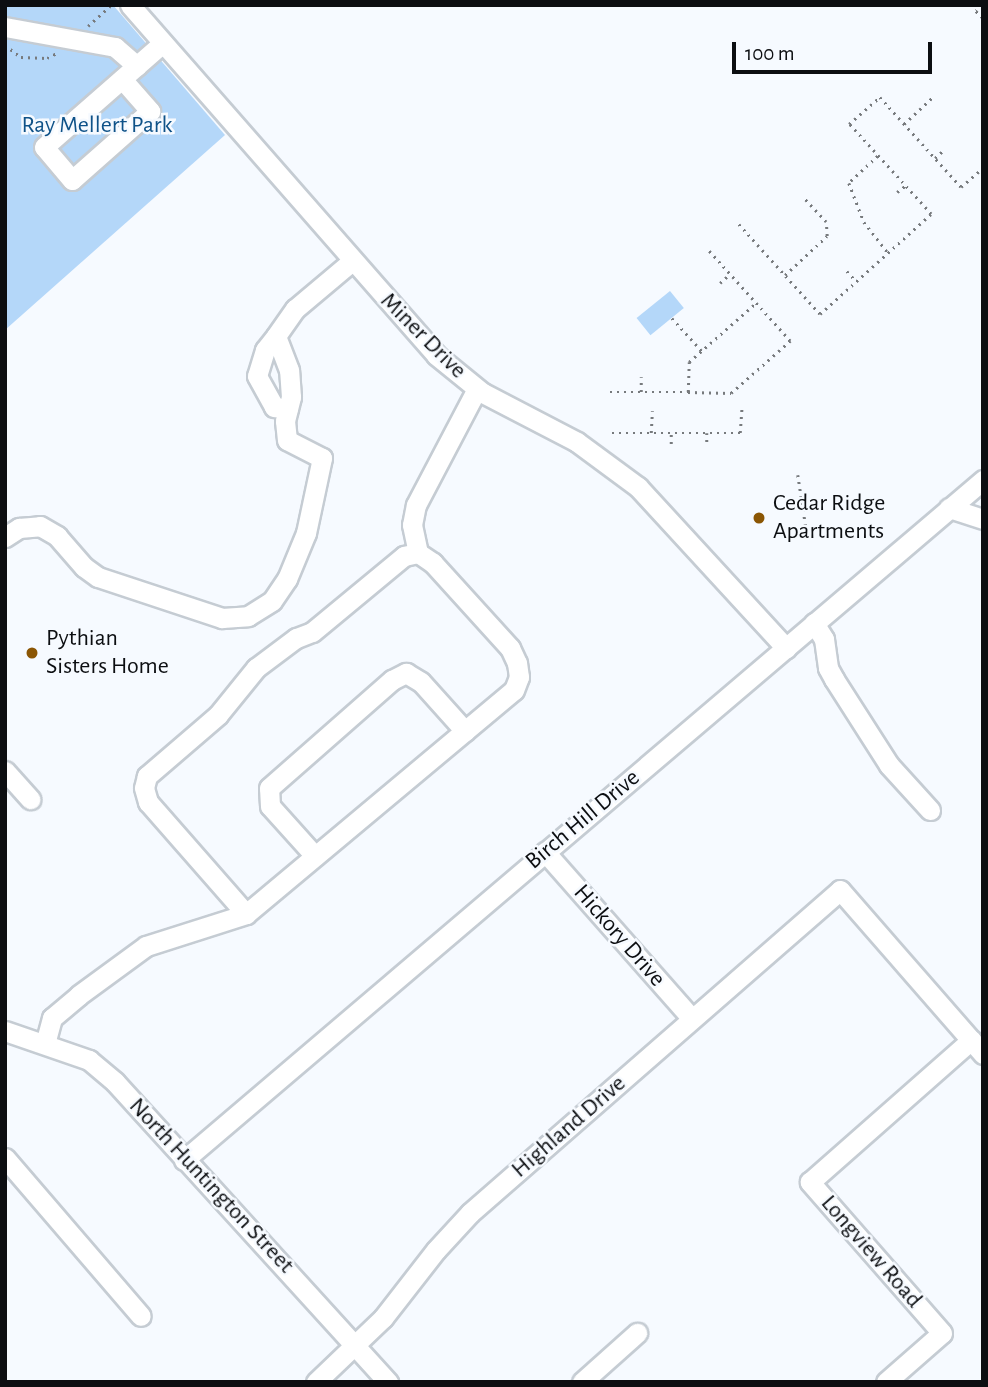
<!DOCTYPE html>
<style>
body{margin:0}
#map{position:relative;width:988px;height:1387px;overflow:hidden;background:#f6faff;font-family:"Alegreya Sans",sans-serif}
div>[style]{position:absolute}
.green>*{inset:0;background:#b4d7f9;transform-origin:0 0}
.path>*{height:2.5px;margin-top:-1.25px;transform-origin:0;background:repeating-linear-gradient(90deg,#777a7d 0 2px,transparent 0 7px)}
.roads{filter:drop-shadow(2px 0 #c5ccd3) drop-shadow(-2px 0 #c5ccd3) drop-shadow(0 2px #c5ccd3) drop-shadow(0 -2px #c5ccd3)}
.minor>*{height:19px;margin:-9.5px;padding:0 9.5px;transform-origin:9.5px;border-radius:9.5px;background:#fff}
.dots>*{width:19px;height:19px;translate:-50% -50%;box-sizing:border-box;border:4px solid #f6faff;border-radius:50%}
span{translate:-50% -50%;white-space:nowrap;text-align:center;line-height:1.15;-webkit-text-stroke:5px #f6faff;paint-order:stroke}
.park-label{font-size:24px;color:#0f5288}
.street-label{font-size:24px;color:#0c0e11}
.poi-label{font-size:24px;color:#0c0e11}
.left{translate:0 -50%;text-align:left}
.frame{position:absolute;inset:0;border:7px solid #0c0e11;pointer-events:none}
.scale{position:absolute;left:732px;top:42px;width:200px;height:32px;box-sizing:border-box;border:4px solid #0c0e11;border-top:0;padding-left:9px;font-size:21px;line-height:24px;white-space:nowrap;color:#0c0e11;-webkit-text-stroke:5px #f6faff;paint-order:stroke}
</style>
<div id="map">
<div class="green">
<div style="clip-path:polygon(5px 5px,113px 5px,225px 135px,5px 330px)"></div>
<div style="left:670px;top:291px;width:22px;height:43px;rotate:51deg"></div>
</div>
<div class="path">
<div style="left:982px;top:5px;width:8px;rotate:135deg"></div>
<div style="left:976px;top:11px;width:10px;rotate:45deg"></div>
<div style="left:88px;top:26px;width:31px;rotate:-42deg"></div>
<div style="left:5px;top:45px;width:20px;rotate:37deg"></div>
<div style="left:21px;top:57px;width:26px;rotate:2deg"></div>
<div style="left:47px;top:58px;width:13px;rotate:-27deg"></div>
<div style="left:904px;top:124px;width:41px;rotate:-43deg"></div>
<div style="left:878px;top:156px;width:40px;rotate:137deg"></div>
<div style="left:849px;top:183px;width:42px;rotate:69deg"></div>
<div style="left:864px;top:222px;width:39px;rotate:52deg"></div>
<div style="left:935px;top:158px;width:13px;rotate:-42deg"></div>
<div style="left:897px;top:192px;width:10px;rotate:-37deg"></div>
<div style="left:739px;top:224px;width:121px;rotate:48deg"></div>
<div style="left:820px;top:314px;width:149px;rotate:-42deg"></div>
<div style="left:931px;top:214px;width:122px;rotate:-132.3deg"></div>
<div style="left:849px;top:124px;width:41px;rotate:-41.1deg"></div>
<div style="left:880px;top:97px;width:121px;rotate:48deg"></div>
<div style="left:961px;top:187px;width:29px;rotate:-41deg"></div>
<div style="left:847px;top:271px;width:13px;rotate:48deg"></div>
<div style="left:785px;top:275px;width:57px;rotate:-42.9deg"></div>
<div style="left:827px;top:236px;width:14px;rotate:-94deg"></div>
<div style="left:826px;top:222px;width:34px;rotate:-133deg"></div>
<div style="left:720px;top:283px;width:13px;rotate:-42deg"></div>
<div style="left:672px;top:318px;width:45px;rotate:47.7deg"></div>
<div style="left:610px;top:392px;width:78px"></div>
<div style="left:688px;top:392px;width:30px;rotate:-88deg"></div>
<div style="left:689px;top:362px;width:89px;rotate:-41.4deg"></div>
<div style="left:641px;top:392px;width:15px;rotate:-90deg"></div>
<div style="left:688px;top:392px;width:43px;rotate:1.3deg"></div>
<div style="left:731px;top:393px;width:79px;rotate:-41.4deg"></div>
<div style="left:790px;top:341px;width:122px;rotate:-132deg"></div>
<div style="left:612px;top:433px;width:128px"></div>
<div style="left:740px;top:433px;width:26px;rotate:-86deg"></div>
<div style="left:651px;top:433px;width:22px;rotate:-87deg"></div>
<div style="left:707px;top:433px;width:10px;rotate:90deg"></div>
<div style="left:671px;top:444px;width:11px;rotate:-90deg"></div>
<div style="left:798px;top:475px;width:60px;rotate:81.3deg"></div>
</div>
<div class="roads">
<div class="minor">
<div style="left:130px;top:5px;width:465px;rotate:48.8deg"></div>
<div style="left:436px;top:355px;width:60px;rotate:39deg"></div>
<div style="left:483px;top:393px;width:106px;rotate:27.5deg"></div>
<div style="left:577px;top:442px;width:76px;rotate:36.4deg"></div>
<div style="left:638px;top:487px;width:219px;rotate:47.4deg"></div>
<div style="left:5px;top:27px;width:112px;rotate:10.3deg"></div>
<div style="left:115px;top:47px;width:29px;rotate:41deg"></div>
<div style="left:122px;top:79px;width:43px;rotate:48.8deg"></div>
<div style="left:150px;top:111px;width:104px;rotate:138.5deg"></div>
<div style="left:72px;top:180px;width:43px;rotate:-130.3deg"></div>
<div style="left:44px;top:147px;width:158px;rotate:-41.2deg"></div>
<div style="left:276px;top:336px;width:18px;rotate:128deg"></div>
<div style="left:265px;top:350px;width:27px;rotate:107deg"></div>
<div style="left:257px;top:376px;width:35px;rotate:61deg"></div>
<div style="left:274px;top:407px;width:14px;rotate:8deg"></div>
<div style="left:949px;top:508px;width:36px;rotate:18deg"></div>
<div style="left:5px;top:537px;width:17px;rotate:-33deg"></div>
<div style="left:19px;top:528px;width:21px;rotate:-5deg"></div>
<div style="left:40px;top:526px;width:20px;rotate:30deg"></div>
<div style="left:57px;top:536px;width:41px;rotate:48.9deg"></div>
<div style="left:84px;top:567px;width:17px;rotate:36deg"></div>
<div style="left:98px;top:577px;width:131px;rotate:18.3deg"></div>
<div style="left:222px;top:618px;width:26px;rotate:-4deg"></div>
<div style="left:248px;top:616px;width:28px;rotate:-32deg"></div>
<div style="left:272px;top:601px;width:27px;rotate:-56deg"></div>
<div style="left:287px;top:579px;width:50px;rotate:-67.6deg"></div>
<div style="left:306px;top:533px;width:77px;rotate:-78deg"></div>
<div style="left:322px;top:458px;width:39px;rotate:-153deg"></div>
<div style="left:287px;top:440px;width:19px;rotate:-96deg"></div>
<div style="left:285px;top:421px;width:25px;rotate:-76deg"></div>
<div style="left:291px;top:397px;width:27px;rotate:-94deg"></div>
<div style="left:289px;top:370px;width:36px;rotate:-111deg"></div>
<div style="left:276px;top:336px;width:33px;rotate:-55deg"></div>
<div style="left:295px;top:309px;width:73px;rotate:-40deg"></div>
<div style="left:418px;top:553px;width:29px;rotate:-102deg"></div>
<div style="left:412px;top:525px;width:20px;rotate:-79deg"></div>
<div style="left:416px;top:505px;width:131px;rotate:-62.3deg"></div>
<div style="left:814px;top:623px;width:19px;rotate:58deg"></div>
<div style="left:824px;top:639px;width:29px;rotate:82deg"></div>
<div style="left:828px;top:668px;width:13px;rotate:61deg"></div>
<div style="left:834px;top:679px;width:102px;rotate:57.4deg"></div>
<div style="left:889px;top:765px;width:61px;rotate:47.7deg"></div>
<div style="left:5px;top:771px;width:38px;rotate:48deg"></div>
<div style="left:545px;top:852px;width:222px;rotate:48.6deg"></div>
<div style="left:315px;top:856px;width:67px;rotate:-132deg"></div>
<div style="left:270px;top:806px;width:18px;rotate:-93deg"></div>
<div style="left:269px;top:788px;width:164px;rotate:-41.3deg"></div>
<div style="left:392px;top:680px;width:16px;rotate:-27deg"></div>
<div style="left:406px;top:673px;width:17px;rotate:31deg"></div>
<div style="left:421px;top:682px;width:66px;rotate:48.1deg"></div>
<div style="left:5px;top:1031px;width:89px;rotate:19deg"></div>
<div style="left:89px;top:1060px;width:34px;rotate:40deg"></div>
<div style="left:115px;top:1082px;width:406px;rotate:47.7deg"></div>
<div style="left:45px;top:1044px;width:27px;rotate:-75deg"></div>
<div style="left:52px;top:1018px;width:35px;rotate:-40deg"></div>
<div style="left:79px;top:995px;width:83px;rotate:-36.2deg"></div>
<div style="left:146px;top:946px;width:105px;rotate:-17.7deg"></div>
<div style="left:246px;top:914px;width:349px;rotate:-39.9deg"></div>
<div style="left:514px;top:690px;width:14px;rotate:-69deg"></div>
<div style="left:519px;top:677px;width:14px;rotate:-98deg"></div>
<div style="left:517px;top:663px;width:17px;rotate:-115deg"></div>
<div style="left:510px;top:648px;width:115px;rotate:-132.2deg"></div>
<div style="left:433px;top:563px;width:18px;rotate:-146deg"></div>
<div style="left:418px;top:553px;width:14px;rotate:168deg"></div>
<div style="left:404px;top:556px;width:119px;rotate:140.4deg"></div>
<div style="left:312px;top:632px;width:17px;rotate:159deg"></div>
<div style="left:296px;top:638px;width:50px;rotate:143.1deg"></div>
<div style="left:256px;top:668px;width:60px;rotate:129deg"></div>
<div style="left:218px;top:715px;width:94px;rotate:139.3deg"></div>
<div style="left:147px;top:776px;width:12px;rotate:104deg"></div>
<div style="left:144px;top:788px;width:15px;rotate:74deg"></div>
<div style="left:148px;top:802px;width:149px;rotate:48.8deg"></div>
<div style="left:5px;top:1158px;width:208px;rotate:49.3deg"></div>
<div style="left:184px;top:1160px;width:1049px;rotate:-40.4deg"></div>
<div style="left:316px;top:1382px;width:93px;rotate:-43.7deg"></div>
<div style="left:383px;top:1318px;width:86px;rotate:-52.1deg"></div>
<div style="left:436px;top:1250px;width:50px;rotate:-47.4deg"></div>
<div style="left:470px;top:1213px;width:491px;rotate:-41.1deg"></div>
<div style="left:840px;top:890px;width:218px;rotate:48.9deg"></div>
<div style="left:582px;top:1382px;width:74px;rotate:-41.7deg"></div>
<div style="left:886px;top:1382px;width:74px;rotate:-41.2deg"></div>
<div style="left:942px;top:1333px;width:201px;rotate:-131.2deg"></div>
<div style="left:810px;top:1182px;width:215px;rotate:-41.4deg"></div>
</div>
</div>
<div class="dots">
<div style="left:759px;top:518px;background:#8b5604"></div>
<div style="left:32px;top:653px;background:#8b5604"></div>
</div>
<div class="park-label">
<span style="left:97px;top:126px">Ray Mellert Park</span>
</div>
<div class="street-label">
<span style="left:423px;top:336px;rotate:45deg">Miner Drive</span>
<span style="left:583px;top:820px;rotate:-40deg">Birch Hill Drive</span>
<span style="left:619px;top:936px;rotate:49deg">Hickory Drive</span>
<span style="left:569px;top:1127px;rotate:-41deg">Highland Drive</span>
<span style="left:211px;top:1186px;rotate:47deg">North Huntington Street</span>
<span style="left:871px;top:1252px;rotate:49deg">Longview Road</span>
</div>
<div class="poi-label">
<span class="left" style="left:773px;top:518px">Cedar Ridge<br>Apartments</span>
<span class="left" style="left:46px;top:653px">Pythian<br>Sisters Home</span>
</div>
<div class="frame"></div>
<div class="scale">100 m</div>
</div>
